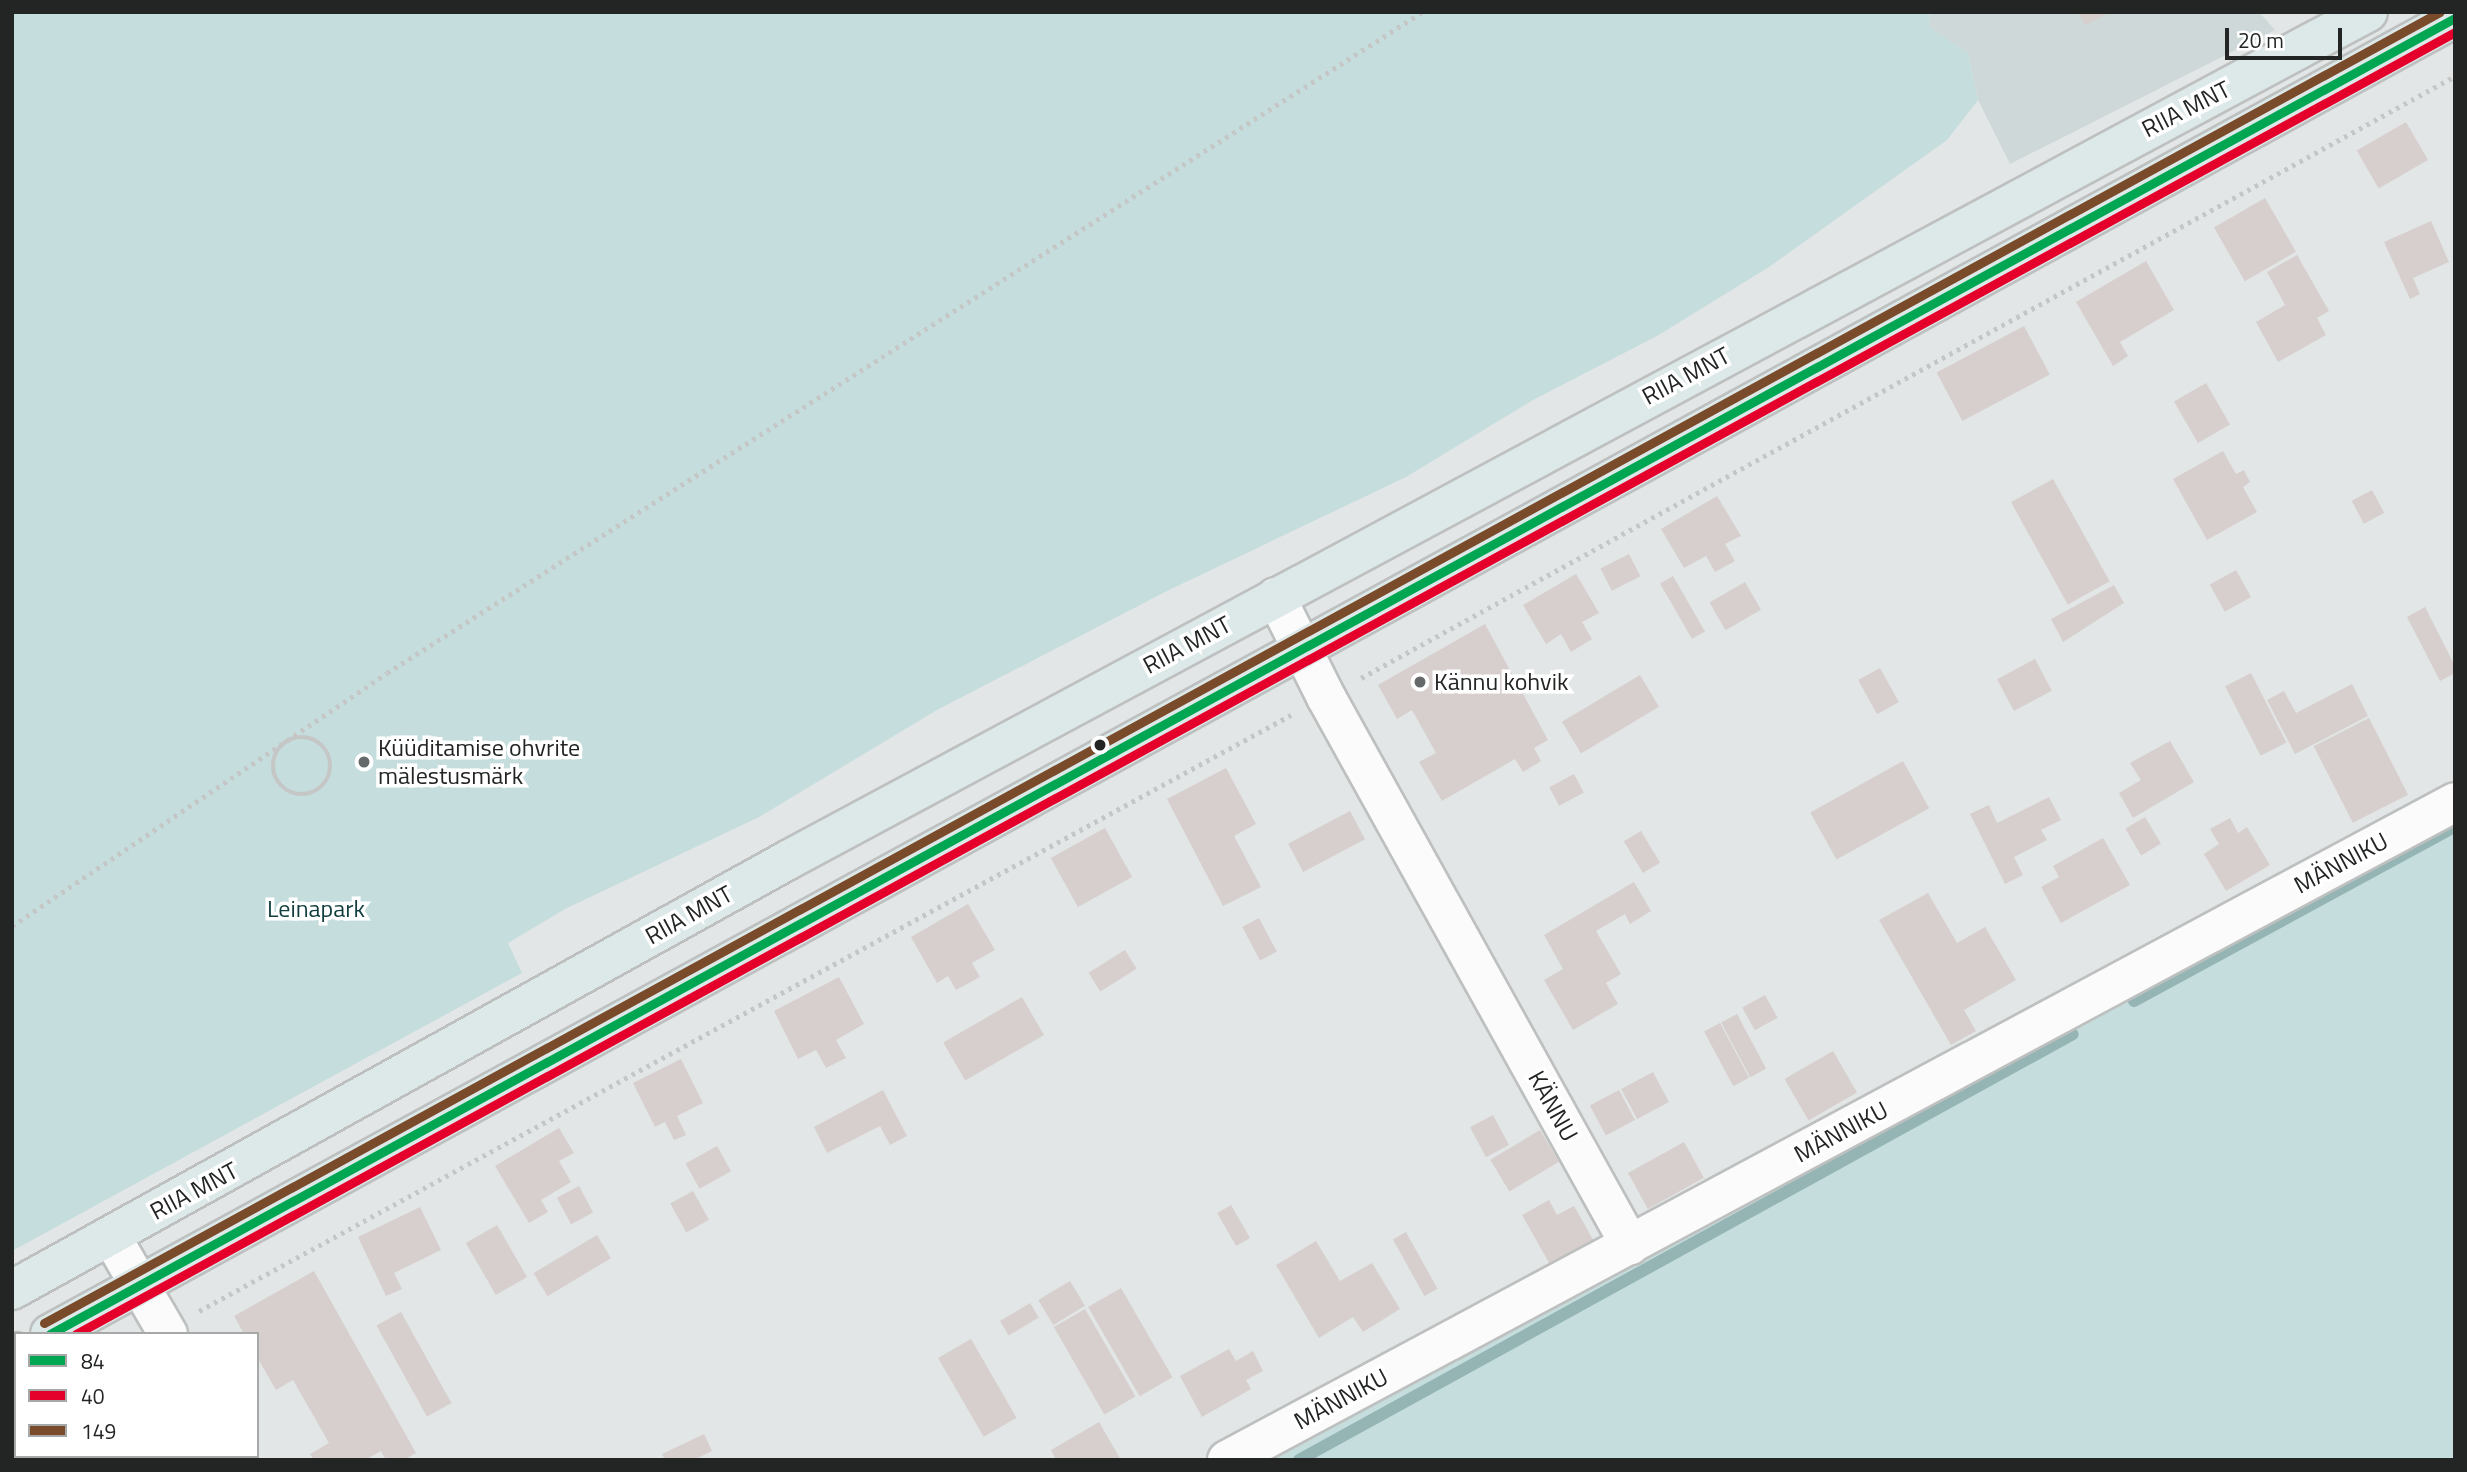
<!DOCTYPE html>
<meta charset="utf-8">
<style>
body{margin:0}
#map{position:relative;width:2467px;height:1472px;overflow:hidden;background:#e3e6e6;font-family:"Titillium Web",sans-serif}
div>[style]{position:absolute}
.built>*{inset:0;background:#ced8d8}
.green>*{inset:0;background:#c5dddd}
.stream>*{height:12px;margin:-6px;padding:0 6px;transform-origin:6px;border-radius:6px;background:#95b5b5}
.building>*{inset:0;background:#d6cfce;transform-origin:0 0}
.path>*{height:4.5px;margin-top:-2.25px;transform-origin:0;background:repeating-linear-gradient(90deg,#c5c6c6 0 3.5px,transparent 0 8.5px)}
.path>.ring{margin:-2.25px;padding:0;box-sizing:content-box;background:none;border:4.5px solid #c5c6c6;border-radius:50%}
.roads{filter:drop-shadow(2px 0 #bec0c0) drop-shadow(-2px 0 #bec0c0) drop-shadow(0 2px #bec0c0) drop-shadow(0 -2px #bec0c0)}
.minor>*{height:38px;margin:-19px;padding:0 19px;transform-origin:19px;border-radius:19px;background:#fbfbfb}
.major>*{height:38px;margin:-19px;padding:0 19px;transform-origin:19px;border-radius:19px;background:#dde9e9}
.bus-1>*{height:9px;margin:-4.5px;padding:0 4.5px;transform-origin:4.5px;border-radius:4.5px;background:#00a651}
.bus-2>*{height:9px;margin:-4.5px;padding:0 4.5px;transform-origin:4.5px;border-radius:4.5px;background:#e4002b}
.bus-3>*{height:9px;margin:-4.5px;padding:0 4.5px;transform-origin:4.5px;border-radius:4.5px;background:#7a4b2a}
.dots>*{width:19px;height:19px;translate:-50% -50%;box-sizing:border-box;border:4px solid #fff;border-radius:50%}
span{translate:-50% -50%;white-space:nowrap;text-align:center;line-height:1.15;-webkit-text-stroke:7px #fff;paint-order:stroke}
.street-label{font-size:24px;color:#232525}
.poi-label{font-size:24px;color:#232525}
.left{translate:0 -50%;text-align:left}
.park-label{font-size:24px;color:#113d3e}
.frame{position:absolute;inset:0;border:14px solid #232525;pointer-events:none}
.legend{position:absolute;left:14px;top:1332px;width:245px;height:126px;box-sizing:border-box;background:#fff;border:2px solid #a7a8a8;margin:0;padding:9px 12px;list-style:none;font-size:21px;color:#232525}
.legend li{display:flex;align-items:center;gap:14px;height:35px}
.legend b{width:35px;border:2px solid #a7a8a8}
.scale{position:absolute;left:2225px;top:28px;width:117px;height:32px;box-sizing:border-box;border:4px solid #232525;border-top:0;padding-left:9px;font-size:21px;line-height:24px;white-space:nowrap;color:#232525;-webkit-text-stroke:5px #fff;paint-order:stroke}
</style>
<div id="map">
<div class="built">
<div style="clip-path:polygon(1931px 12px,2259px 12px,2275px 30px,2010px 164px,1978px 100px,1968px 53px,1928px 27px)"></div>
</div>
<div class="green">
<div style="clip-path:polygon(12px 12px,1930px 12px,1929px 27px,1968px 53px,1978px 100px,1947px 140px,1769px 267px,1657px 336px,1533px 400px,1406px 477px,1167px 591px,937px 710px,759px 817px,565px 909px,508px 943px,522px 973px,12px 1251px)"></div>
<div style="clip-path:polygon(2455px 812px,2455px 1460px,1255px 1460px)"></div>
</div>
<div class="stream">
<div style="left:2134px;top:1001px;width:365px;rotate:-28.5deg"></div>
<div style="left:1299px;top:1460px;width:883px;rotate:-28.83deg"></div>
</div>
<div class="building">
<div style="clip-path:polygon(2078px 12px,2111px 12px,2085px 25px)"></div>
<div style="left:2406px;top:122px;width:44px;height:57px;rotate:60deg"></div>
<div style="left:2265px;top:198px;width:62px;height:59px;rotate:60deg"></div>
<div style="clip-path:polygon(2431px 221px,2449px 262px,2413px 278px,2420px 294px,2410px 299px,2384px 242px)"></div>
<div style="clip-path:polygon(2297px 255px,2329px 311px,2317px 318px,2326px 335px,2278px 362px,2256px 322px,2285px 305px,2267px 272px)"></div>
<div style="clip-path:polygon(2146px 261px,2174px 310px,2120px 342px,2128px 356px,2113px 366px,2076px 302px)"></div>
<div style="left:2024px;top:326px;width:55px;height:99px;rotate:62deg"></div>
<div style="left:2206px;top:383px;width:48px;height:37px;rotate:60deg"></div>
<div style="clip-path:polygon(2223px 451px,2236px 474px,2244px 470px,2250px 482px,2243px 487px,2257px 512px,2207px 540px,2173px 479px)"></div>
<div style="left:2053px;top:479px;width:117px;height:48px;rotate:61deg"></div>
<div style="left:2372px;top:490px;width:26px;height:23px;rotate:62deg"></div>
<div style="clip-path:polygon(1717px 496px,1741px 536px,1725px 544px,1735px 561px,1715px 572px,1706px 556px,1684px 568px,1661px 529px)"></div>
<div style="left:1629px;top:554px;width:25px;height:32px;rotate:63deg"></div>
<div style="left:2236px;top:570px;width:31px;height:30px;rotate:61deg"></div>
<div style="clip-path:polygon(1576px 574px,1599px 613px,1582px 622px,1592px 639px,1571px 652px,1561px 634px,1546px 644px,1523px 605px)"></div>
<div style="left:1673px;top:576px;width:64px;height:15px;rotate:60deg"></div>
<div style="left:1745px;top:582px;width:32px;height:41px;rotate:60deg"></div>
<div style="clip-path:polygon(2114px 585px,2124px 603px,2063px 642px,2051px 619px)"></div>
<div style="clip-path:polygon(2425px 607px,2455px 666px,2455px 673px,2440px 681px,2407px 617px)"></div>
<div style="clip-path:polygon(1485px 624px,1548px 740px,1534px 748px,1541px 761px,1523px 772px,1515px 759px,1442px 801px,1419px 762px,1436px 753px,1412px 710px,1397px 719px,1378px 685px)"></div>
<div style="left:2035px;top:659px;width:36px;height:43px;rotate:62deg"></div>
<div style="left:1880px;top:668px;width:39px;height:25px;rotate:61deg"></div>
<div style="left:2251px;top:673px;width:78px;height:29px;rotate:63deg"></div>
<div style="left:1640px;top:675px;width:37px;height:91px;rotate:59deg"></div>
<div style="clip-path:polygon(2352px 684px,2368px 716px,2295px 754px,2267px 700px,2284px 691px,2296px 713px)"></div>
<div style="left:2369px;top:718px;width:86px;height:62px;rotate:63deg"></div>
<div style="clip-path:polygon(2170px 741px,2194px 782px,2133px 818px,2119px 793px,2141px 780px,2130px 763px)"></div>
<div style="left:1903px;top:761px;width:54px;height:106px;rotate:61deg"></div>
<div style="clip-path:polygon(1226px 768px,1256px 824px,1234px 836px,1261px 887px,1223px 906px,1167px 799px)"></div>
<div style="left:1574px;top:774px;width:21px;height:28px;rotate:62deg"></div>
<div style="clip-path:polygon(2049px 797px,2061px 820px,2041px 830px,2047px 840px,2014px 857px,2023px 875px,2005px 884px,1970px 814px,1989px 805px,1997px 823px)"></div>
<div style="left:1350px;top:811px;width:32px;height:70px;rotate:62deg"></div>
<div style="left:2145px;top:817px;width:31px;height:23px;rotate:59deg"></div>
<div style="clip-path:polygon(2230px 818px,2238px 833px,2247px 827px,2270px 865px,2226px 891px,2204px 854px,2219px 844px,2210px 829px)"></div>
<div style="left:1105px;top:828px;width:56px;height:62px;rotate:61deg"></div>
<div style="left:1641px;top:831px;width:37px;height:20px;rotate:59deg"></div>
<div style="clip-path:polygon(2103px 838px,2130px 885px,2061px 923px,2041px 887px,2059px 877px,2053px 866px)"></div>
<div style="clip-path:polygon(1634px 882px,1651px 911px,1630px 924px,1625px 914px,1596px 931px,1621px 974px,1606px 983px,1618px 1004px,1573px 1030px,1544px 980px,1563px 969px,1544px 935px)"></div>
<div style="clip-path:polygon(1928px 893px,1957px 943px,1985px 927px,2016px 980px,1964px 1010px,1976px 1031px,1951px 1045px,1879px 920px)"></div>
<div style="clip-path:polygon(968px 904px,995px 950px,972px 963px,980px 977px,956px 990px,948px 976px,937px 983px,911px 937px)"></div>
<div style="left:1259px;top:918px;width:38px;height:19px;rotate:62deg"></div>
<div style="left:1125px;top:950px;width:22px;height:43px;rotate:58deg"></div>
<div style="clip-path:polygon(839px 977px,864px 1024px,836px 1040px,846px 1058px,826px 1068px,816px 1050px,798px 1059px,774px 1011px)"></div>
<div style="left:1765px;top:995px;width:26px;height:26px;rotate:61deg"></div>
<div style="left:1022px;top:997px;width:44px;height:91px;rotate:60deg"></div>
<div style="left:1737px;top:1014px;width:62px;height:18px;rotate:62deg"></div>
<div style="left:1720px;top:1023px;width:62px;height:18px;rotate:62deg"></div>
<div style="left:1833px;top:1051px;width:48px;height:56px;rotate:60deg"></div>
<div style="clip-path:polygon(681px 1059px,703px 1103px,677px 1116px,686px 1135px,674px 1140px,665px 1122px,655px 1127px,633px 1083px)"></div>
<div style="left:1653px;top:1072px;width:34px;height:36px;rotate:62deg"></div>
<div style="clip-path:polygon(883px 1090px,907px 1136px,890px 1145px,880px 1126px,827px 1153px,814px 1127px)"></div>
<div style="left:1619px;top:1090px;width:34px;height:33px;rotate:62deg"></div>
<div style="left:1493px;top:1115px;width:34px;height:26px;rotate:62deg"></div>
<div style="clip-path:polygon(559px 1128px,574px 1153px,559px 1161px,571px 1182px,541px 1200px,548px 1212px,529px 1223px,495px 1166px)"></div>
<div style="left:1540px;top:1130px;width:37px;height:58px;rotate:59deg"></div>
<div style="left:1684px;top:1142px;width:41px;height:64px;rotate:61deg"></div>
<div style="left:717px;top:1146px;width:29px;height:36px;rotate:61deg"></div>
<div style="left:579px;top:1186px;width:30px;height:25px;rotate:62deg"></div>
<div style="left:693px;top:1191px;width:33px;height:26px;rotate:61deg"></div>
<div style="clip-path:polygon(1549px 1200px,1557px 1215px,1574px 1206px,1595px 1243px,1552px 1268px,1522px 1215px)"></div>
<div style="left:1231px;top:1205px;width:38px;height:16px;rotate:60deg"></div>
<div style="clip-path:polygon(420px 1207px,441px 1250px,394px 1273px,402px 1289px,386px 1296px,358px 1237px)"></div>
<div style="left:497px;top:1225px;width:60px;height:36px;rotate:60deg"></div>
<div style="left:1406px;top:1232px;width:65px;height:15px;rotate:61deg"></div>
<div style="left:597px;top:1235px;width:27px;height:74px;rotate:59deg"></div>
<div style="clip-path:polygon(1316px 1241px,1340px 1281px,1372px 1263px,1400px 1309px,1363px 1332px,1353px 1317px,1319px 1338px,1276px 1265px)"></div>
<div style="clip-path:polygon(314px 1271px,416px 1453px,404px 1460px,386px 1460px,381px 1451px,365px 1460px,314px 1460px,310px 1454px,329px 1443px,293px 1380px,276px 1390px,257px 1357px,257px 1334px,244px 1334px,234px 1316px)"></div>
<div style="left:1070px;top:1281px;width:29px;height:37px;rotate:59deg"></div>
<div style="left:1121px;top:1288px;width:103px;height:38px;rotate:60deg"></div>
<div style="left:1030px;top:1303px;width:17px;height:35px;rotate:59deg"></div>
<div style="left:1085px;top:1309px;width:101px;height:36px;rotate:60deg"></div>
<div style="left:401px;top:1312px;width:104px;height:28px;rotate:61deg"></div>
<div style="left:971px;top:1339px;width:91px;height:38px;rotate:60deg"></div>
<div style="clip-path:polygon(1229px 1349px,1236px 1361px,1253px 1351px,1263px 1371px,1246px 1380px,1251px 1389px,1202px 1417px,1180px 1376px)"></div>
<div style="clip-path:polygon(1099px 1422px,1121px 1460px,1056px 1460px,1051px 1450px)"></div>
<div style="clip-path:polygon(12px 1430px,16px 1456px,29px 1460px,12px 1460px)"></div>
<div style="clip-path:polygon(704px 1434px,712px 1451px,694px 1460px,665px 1460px,662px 1454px)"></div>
<div style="clip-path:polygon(29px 1456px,69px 1456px,63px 1460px)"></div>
</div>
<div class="path">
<div style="left:1361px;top:678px;width:1249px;rotate:-28.82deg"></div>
<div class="ring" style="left:273px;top:737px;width:53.5px;height:53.5px"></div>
<div style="left:12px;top:926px;width:452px;rotate:-34deg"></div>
<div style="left:387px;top:673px;width:1228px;rotate:-32.56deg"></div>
<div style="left:199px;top:1311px;width:1244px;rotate:-28.63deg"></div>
<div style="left:12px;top:1414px;width:4px;rotate:-27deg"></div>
</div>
<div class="roads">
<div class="minor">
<div style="left:1276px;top:597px;width:112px;rotate:63.4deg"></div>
<div style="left:1326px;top:697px;width:627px;rotate:60.98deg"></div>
<div style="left:111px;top:1236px;width:113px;rotate:59.8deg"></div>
<div style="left:232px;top:1456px;width:4px;rotate:63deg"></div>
<div style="left:1227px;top:1460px;width:1393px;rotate:-28.18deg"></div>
</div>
<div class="major">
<div style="left:12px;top:1290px;width:887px;rotate:-28.99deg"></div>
<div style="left:788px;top:860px;width:1793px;rotate:-28.22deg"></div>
<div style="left:50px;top:1334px;width:2742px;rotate:-28.69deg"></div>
<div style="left:12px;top:1354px;width:4px;rotate:-27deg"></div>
</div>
</div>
<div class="bus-1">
<div style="left:50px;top:1334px;width:2742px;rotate:-28.69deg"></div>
</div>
<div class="bus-2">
<div style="left:76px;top:1334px;width:2712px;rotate:-28.69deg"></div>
</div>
<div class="bus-3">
<div style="left:44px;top:1323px;width:2731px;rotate:-28.69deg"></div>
</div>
<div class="dots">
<div style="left:1420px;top:682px;background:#666969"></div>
<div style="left:1100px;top:745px;background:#232525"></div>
<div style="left:364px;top:762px;background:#666969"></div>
</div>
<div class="street-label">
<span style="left:2186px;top:109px;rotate:-27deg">RIIA MNT</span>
<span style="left:1686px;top:376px;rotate:-28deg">RIIA MNT</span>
<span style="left:1187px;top:645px;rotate:-28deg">RIIA MNT</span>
<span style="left:2341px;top:863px;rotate:-28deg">MÄNNIKU</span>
<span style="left:689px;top:915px;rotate:-29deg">RIIA MNT</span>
<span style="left:1553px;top:1106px;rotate:61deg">KÄNNU</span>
<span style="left:1841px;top:1132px;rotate:-28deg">MÄNNIKU</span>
<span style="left:194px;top:1191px;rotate:-28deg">RIIA MNT</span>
<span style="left:1341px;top:1399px;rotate:-28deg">MÄNNIKU</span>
</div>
<div class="poi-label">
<span class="left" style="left:1434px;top:682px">Kännu kohvik</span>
<span class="left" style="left:378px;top:762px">Küüditamise ohvrite<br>mälestusmärk</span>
</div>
<div class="park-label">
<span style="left:316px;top:909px">Leinapark</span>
</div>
<div class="frame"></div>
<ul class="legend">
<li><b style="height:9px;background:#00a651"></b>84</li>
<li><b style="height:9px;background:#e4002b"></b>40</li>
<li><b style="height:9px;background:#7a4b2a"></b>149</li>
</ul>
<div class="scale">20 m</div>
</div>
